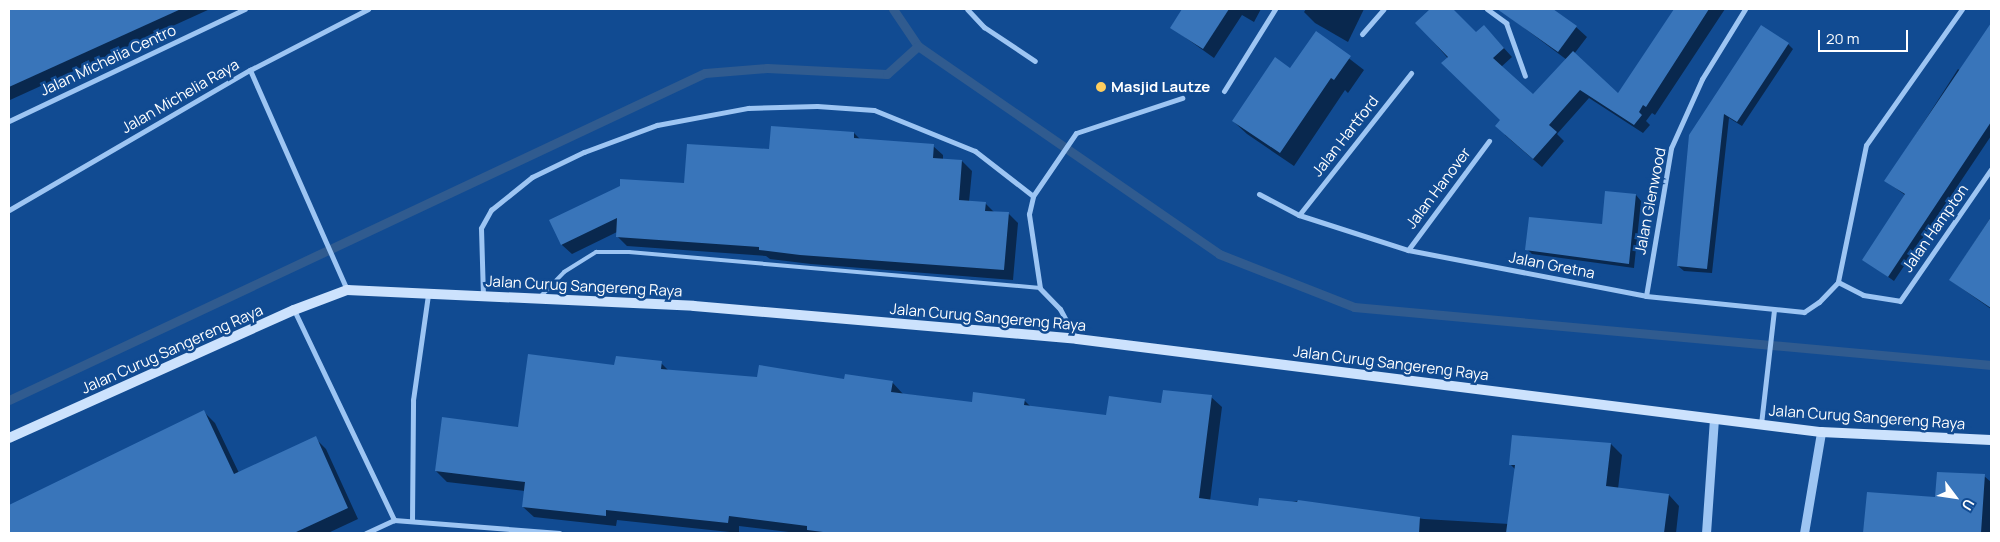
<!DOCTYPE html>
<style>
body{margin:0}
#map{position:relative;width:2000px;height:542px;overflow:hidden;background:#114b92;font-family:Manrope,sans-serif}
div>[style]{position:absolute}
.shadow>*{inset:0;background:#0007}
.stream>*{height:9px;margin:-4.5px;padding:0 4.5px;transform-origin:4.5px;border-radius:4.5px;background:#305b8f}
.building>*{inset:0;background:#3975ba}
.service>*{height:4px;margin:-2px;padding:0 2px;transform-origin:2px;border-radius:2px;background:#9dc5f3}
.minor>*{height:5px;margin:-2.5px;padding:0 2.5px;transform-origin:2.5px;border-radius:2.5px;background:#9dc5f3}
.tertiary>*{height:9px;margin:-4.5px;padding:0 4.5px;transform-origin:4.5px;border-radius:4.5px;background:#9dc5f3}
.secondary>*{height:10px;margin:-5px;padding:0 5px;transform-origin:5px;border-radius:5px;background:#cce2fd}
.dots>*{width:14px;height:14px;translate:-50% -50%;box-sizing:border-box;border:2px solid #114b92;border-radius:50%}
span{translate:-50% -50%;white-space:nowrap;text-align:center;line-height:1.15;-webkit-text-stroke:5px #114b92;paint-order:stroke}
.street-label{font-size:15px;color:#fff}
.poi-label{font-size:15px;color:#fff;font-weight:700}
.left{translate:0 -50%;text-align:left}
.frame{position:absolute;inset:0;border:10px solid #fff;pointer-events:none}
.north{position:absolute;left:1930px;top:472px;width:50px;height:50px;-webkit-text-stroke:4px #114b92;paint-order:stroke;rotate:121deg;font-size:14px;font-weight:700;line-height:20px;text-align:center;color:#fff}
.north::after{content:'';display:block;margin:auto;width:18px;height:22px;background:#fff;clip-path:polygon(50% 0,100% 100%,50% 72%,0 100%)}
.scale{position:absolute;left:1818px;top:30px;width:90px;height:22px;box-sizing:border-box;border:2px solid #fff;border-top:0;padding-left:6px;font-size:15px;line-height:18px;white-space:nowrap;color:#fff;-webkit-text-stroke:4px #114b92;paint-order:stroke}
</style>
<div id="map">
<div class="shadow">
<div style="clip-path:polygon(9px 9px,210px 9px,10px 100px)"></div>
<div style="clip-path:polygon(1184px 9px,1261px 9px,1254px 22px,1242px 15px,1214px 58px,1172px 28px)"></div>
<div style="clip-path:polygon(1306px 9px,1364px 9px,1348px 42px,1315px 23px,1304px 12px)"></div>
<div style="clip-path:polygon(1432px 9px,1452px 9px,1476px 34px,1492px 35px,1512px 57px,1501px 67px,1534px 96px,1567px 60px,1511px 18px,1518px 9px,1551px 9px,1576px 27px,1587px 37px,1574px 54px,1618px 95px,1675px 9px,1725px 9px,1655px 115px,1652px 113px,1646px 121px,1650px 125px,1643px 133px,1589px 98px,1557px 134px,1564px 141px,1542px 167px,1505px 135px,1502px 120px,1417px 23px)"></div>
<div style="clip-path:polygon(1991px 27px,1991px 136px,1894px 281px,1864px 260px,1905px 195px,1886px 181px,1958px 69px,1961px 71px)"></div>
<div style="clip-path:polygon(1316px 33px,1364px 70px,1348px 93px,1345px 90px,1294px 166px,1247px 134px,1233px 121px,1291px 70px)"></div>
<div style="clip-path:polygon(1788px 44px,1793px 49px,1742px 126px,1729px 118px,1712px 273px,1684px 271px,1678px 266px,1691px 136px)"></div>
<div style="clip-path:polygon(854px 133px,861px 140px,933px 146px,943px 155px,943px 160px,962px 161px,972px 171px,969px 202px,985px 203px,994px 212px,1008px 213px,1018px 223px,1013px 280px,811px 264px,770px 259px,766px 256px,627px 246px,617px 236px,617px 232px,572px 254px,562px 245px,551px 221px,685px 185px,770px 150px)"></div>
<div style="clip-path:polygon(1636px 195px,1641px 201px,1634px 268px,1532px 254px,1527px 249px,1603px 225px)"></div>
<div style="clip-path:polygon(1991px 217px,1991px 309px,1950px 280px)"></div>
<div style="clip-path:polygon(661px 363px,669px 371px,758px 378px,892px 382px,903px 394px,973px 403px,1024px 400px,1031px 407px,1107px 416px,1211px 397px,1222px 407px,1210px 501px,1259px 507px,1299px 501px,1424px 519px,1509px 524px,1516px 470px,1510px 464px,1513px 436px,1611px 444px,1622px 455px,1618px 489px,1669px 495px,1679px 506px,1676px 533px,797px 533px,739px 526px,739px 533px,617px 520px,616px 526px,534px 517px,523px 507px,525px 491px,447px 482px,436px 471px,520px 428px,615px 366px)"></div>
<div style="clip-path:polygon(204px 412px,215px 423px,239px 473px,315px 438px,326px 449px,358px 519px,328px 533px,9px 533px,9px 506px)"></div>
<div style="clip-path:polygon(1984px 476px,1991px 482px,1991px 533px,1865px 533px,1868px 493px,1937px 498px)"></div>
</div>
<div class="stream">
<div style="left:893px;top:9px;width:45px;rotate:56deg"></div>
<div style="left:918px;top:46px;width:366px;rotate:34.6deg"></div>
<div style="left:1219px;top:254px;width:145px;rotate:21.4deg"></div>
<div style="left:1354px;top:307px;width:640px;rotate:5.2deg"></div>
<div style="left:9px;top:400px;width:769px;rotate:-25.17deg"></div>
<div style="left:705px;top:73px;width:62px;rotate:-4.6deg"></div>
<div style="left:767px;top:68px;width:120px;rotate:2.9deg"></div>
<div style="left:887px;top:74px;width:42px;rotate:-42.1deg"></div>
</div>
<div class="building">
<div style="clip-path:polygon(9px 9px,181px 9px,9px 87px)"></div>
<div style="clip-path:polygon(1182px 9px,1229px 9px,1203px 49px,1170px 28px)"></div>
<div style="clip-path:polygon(1430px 9px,1453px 9px,1476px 32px,1484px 25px,1504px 48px,1493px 58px,1533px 94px,1573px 51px,1618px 93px,1674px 9px,1709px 9px,1646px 107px,1643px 105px,1639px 112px,1642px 115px,1634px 125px,1580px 90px,1549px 125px,1557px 132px,1533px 159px,1495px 126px,1500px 120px,1441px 63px,1448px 57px,1415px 23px)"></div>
<div style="clip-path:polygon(1497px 9px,1553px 9px,1577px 26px,1558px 52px)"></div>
<div style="clip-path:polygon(1991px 23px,1991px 122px,1888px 277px,1862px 260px,1905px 194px,1884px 181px)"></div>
<div style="clip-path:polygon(1761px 25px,1789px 43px,1737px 122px,1724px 114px,1707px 269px,1677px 266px,1689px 135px)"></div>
<div style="clip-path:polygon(1316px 31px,1351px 56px,1334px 80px,1331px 78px,1280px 153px,1232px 121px,1275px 57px,1290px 68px)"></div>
<div style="clip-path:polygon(771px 126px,854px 132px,854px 138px,934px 144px,933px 158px,962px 160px,959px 200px,986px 202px,985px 211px,1009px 212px,1004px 270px,800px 255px,759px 250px,759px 247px,616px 237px,617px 218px,561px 245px,549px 220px,620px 186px,620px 179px,684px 183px,687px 144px,769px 149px)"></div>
<div style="clip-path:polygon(1605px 191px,1636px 194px,1629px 264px,1525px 250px,1529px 217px,1602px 224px)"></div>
<div style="clip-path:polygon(1991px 217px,1991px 308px,1949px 280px)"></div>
<div style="clip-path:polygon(528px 354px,614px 365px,616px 356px,662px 361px,661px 369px,757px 377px,759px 365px,844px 379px,845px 374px,893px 381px,891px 392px,972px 402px,973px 392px,1025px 399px,1024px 405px,1106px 415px,1109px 396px,1161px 403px,1163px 390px,1212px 395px,1199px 498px,1258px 506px,1259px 498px,1297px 502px,1298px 500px,1420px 517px,1419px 533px,831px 533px,807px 530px,807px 526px,729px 516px,728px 523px,606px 510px,606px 516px,522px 507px,525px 482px,435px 471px,442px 417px,518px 427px)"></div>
<div style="clip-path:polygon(204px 410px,234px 474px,316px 436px,348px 508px,294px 533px,9px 533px,9px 505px)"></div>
<div style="clip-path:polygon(1512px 435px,1611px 443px,1606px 486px,1669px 494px,1664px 533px,1506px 533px,1515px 465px,1509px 465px)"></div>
<div style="clip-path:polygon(1937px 472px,1985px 474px,1981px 533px,1863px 533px,1867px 492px,1935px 497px)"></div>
</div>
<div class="service">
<div style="left:540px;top:297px;width:35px;rotate:-46deg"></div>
<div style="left:564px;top:272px;width:38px;rotate:-32deg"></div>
<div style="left:596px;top:252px;width:33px"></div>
<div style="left:629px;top:252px;width:413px;rotate:5deg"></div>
</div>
<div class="minor">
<div style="left:967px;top:9px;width:25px;rotate:47deg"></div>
<div style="left:984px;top:27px;width:61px;rotate:33.7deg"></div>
<div style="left:1487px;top:9px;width:24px;rotate:36deg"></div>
<div style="left:1506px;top:23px;width:56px;rotate:70.3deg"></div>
<div style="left:1962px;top:9px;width:166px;rotate:125.2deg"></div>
<div style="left:1866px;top:145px;width:140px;rotate:101.6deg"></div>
<div style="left:1838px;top:282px;width:28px;rotate:27deg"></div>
<div style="left:1863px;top:295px;width:37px;rotate:9deg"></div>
<div style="left:1900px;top:301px;width:160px;rotate:-55.4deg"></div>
<div style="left:1362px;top:34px;width:33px;rotate:-49deg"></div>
<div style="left:250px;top:70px;width:240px;rotate:66.2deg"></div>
<div style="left:1224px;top:91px;width:97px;rotate:-58.1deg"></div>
<div style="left:9px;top:121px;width:261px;rotate:-25.4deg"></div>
<div style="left:1259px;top:194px;width:45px;rotate:27.7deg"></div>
<div style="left:1299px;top:215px;width:114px;rotate:17.8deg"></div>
<div style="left:1408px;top:250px;width:242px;rotate:10.9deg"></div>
<div style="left:1646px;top:296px;width:159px;rotate:5.8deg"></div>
<div style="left:1804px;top:312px;width:18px;rotate:-34deg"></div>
<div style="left:1819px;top:302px;width:28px;rotate:-46deg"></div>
<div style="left:9px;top:210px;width:279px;rotate:-30.2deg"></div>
<div style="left:250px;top:70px;width:133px;rotate:-27.3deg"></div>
<div style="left:1299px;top:215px;width:181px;rotate:-51.7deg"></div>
<div style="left:1408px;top:250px;width:136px;rotate:-53.4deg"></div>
<div style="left:483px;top:296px;width:68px;rotate:-91.7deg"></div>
<div style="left:481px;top:228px;width:21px;rotate:-61deg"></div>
<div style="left:491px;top:210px;width:53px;rotate:-38.8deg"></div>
<div style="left:532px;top:177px;width:58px;rotate:-25.7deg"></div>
<div style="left:584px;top:152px;width:78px;rotate:-20.3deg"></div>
<div style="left:657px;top:125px;width:93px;rotate:-10.6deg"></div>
<div style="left:748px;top:108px;width:69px;rotate:-1.7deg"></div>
<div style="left:817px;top:106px;width:57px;rotate:4deg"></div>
<div style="left:874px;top:110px;width:109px;rotate:22.1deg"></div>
<div style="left:975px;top:151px;width:73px;rotate:37.8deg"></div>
<div style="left:1646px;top:296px;width:150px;rotate:-80.4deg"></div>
<div style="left:1671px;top:148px;width:76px;rotate:-65.8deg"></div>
<div style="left:1702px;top:79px;width:82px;rotate:-58.4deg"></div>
<div style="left:294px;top:310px;width:233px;rotate:64.5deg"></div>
<div style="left:1076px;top:339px;width:34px;rotate:-118deg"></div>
<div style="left:1060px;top:309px;width:29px;rotate:-134deg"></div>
<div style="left:1040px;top:288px;width:75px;rotate:-98.5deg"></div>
<div style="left:1029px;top:214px;width:18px;rotate:-77deg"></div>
<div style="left:1033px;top:196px;width:76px;rotate:-55.7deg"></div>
<div style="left:1076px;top:133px;width:112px;rotate:-18.3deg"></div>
<div style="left:1761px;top:424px;width:115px;rotate:-83.5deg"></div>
<div style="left:412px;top:521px;width:121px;rotate:-89.5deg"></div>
<div style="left:413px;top:400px;width:107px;rotate:-81.9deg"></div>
<div style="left:366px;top:533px;width:31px;rotate:-25deg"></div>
<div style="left:394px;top:520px;width:166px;rotate:4.5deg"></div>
</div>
<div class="tertiary">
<div style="left:1706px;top:533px;width:115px;rotate:-86deg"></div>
<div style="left:1804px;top:533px;width:102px;rotate:-80.4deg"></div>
</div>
<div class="secondary">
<div style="left:9px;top:438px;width:312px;rotate:-24.2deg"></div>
<div style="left:294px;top:310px;width:57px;rotate:-20.7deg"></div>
<div style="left:347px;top:290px;width:347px;rotate:2.6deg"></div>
<div style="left:694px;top:306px;width:384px;rotate:4.9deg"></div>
<div style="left:1077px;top:339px;width:750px;rotate:7.13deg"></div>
<div style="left:1821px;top:432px;width:170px;rotate:2.7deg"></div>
</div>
<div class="dots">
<div style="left:1101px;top:87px;background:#ffce5e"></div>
</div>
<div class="street-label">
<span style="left:108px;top:60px;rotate:-25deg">Jalan Michelia Centro</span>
<span style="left:180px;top:96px;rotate:-30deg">Jalan Michelia Raya</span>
<span style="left:1345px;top:136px;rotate:-52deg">Jalan Hartford</span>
<span style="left:1438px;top:188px;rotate:-53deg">Jalan Hanover</span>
<span style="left:1650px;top:201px;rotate:-79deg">Jalan Glenwood</span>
<span style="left:1935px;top:228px;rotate:-55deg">Jalan Hampton</span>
<span style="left:1552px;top:265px;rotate:11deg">Jalan Gretna</span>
<span style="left:584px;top:286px;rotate:3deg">Jalan Curug Sangereng Raya</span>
<span style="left:988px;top:317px;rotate:5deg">Jalan Curug Sangereng Raya</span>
<span style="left:172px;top:349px;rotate:-24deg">Jalan Curug Sangereng Raya</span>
<span style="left:1391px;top:363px;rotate:7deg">Jalan Curug Sangereng Raya</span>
<span style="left:1867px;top:417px;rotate:4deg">Jalan Curug Sangereng Raya</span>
</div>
<div class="poi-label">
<span class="left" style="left:1111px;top:87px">Masjid Lautze</span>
</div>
<div class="frame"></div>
<div class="north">U</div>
<div class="scale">20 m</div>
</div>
